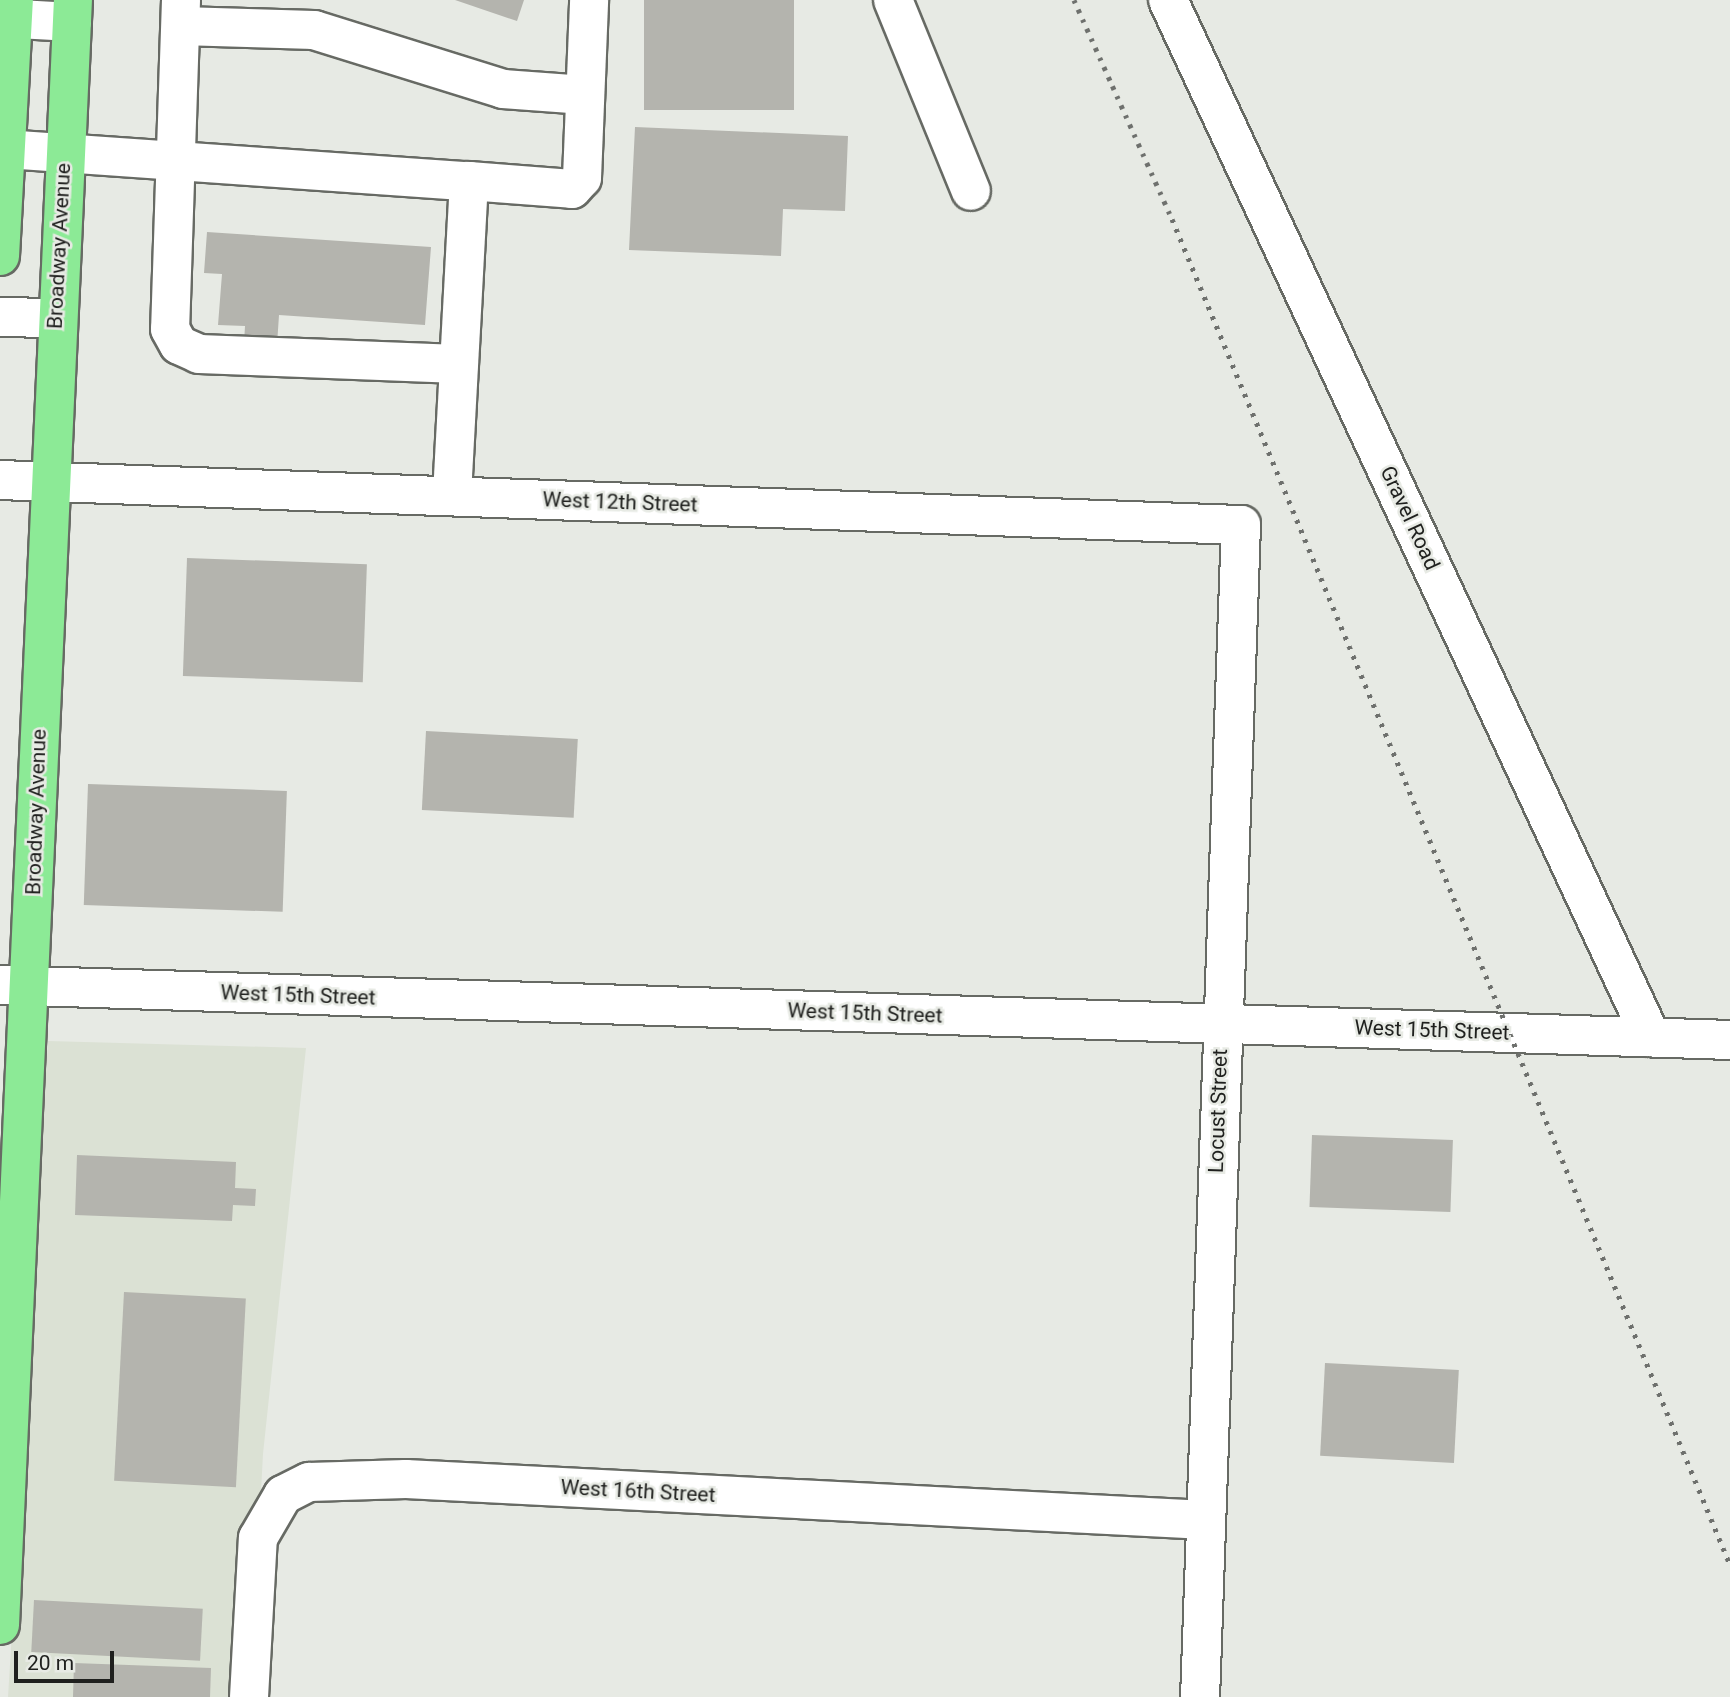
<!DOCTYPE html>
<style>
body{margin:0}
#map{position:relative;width:1730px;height:1697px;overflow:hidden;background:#e7eae4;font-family:Roboto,sans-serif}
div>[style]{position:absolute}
.built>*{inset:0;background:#dbe1d4}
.building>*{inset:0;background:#b4b4ae;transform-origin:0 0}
.roads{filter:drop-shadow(2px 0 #676a64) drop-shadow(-2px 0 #676a64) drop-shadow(0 2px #676a64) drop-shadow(0 -2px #676a64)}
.minor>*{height:38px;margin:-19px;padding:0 19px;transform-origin:19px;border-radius:19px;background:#fff}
.highway>*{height:38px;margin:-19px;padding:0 19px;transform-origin:19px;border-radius:19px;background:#8cea96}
.rail>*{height:5px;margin-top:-2.5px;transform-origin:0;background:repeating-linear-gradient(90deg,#6e706d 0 3.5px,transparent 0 10.5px)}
span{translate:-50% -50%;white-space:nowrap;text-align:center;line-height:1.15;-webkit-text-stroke:5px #e7eae4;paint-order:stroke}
.street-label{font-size:21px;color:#1f201e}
.scale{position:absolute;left:14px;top:1651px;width:100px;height:32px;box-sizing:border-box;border:4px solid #1f201e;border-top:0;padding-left:9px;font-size:21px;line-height:24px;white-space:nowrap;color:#1f201e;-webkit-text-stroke:5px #e7eae4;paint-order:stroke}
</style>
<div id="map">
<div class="built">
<div style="clip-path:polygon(48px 1041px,306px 1048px,263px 1454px,250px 1697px,8px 1697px)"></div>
</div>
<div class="building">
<div style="clip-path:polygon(455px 0,524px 0,517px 21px)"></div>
<div style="left:644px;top:0;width:150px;height:110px"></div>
<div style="clip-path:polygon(635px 127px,848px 136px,845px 211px,783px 209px,781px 256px,629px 250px)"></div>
<div style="clip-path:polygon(207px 232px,431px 247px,425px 325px,279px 315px,277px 345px,244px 343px,245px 326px,218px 325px,222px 274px,204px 273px)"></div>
<div style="left:187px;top:558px;width:180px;height:118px;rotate:2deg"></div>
<div style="left:426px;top:731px;width:152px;height:79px;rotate:3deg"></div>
<div style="left:88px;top:784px;width:199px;height:121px;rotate:2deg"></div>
<div style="left:1312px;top:1135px;width:141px;height:72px;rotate:2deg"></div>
<div style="clip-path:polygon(77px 1155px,236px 1162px,235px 1188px,256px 1189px,255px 1206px,233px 1205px,232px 1221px,75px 1215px)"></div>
<div style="left:124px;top:1292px;width:122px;height:189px;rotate:3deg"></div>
<div style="left:1325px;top:1363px;width:134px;height:93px;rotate:3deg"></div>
<div style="left:34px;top:1600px;width:169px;height:52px;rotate:3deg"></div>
<div style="clip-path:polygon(74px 1663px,211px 1668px,210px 1697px,73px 1697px)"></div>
</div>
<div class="roads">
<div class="minor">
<div style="left:181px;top:0;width:329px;rotate:91.9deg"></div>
<div style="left:170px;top:329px;width:18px;rotate:61deg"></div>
<div style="left:179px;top:345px;width:22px;rotate:24deg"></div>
<div style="left:199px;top:354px;width:260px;rotate:2.2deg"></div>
<div style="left:893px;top:0;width:206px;rotate:67.8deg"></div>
<div style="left:1168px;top:0;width:1144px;rotate:65.03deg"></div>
<div style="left:0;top:18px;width:72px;rotate:3.2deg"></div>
<div style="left:181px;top:26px;width:133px;rotate:1.7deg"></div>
<div style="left:314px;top:30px;width:198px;rotate:17.3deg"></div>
<div style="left:503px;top:89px;width:82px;rotate:4.2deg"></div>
<div style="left:6px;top:149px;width:464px;rotate:4deg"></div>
<div style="left:469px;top:181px;width:315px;rotate:93.1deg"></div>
<div style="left:469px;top:181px;width:103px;rotate:4.4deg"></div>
<div style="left:572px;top:189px;width:15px;rotate:-48deg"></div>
<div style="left:582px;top:178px;width:178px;rotate:-87.7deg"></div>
<div style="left:0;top:317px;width:54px;rotate:1.1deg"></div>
<div style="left:0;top:480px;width:1242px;rotate:2.08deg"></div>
<div style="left:1241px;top:525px;width:1173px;rotate:92deg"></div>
<div style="left:0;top:985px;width:1731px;rotate:1.82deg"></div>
<div style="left:249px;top:1697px;width:159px;rotate:-86.8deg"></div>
<div style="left:258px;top:1538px;width:50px;rotate:-59.8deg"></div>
<div style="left:283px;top:1495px;width:29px;rotate:-27deg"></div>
<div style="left:309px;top:1482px;width:97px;rotate:-1.8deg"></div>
<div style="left:406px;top:1479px;width:801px;rotate:2.93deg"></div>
</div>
<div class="highway">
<div style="left:0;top:256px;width:256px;rotate:-86.9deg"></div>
<div style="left:0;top:1625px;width:1627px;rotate:-87.43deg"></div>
</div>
</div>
<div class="rail">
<div style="left:1074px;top:0;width:240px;rotate:65.9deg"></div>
<div style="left:1172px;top:219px;width:1457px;rotate:67.48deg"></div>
</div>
<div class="street-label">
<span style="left:59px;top:246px;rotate:-87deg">Broadway Avenue</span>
<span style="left:620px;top:502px;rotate:2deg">West 12th Street</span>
<span style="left:1410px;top:518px;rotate:65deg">Gravel Road</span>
<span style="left:36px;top:812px;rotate:-88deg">Broadway Avenue</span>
<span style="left:298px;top:995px;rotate:2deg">West 15th Street</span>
<span style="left:865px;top:1013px;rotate:2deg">West 15th Street</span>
<span style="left:1432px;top:1030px;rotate:2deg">West 15th Street</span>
<span style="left:1218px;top:1111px;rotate:-88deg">Locust Street</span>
<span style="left:638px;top:1491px;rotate:3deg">West 16th Street</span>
</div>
<div class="scale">20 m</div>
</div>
